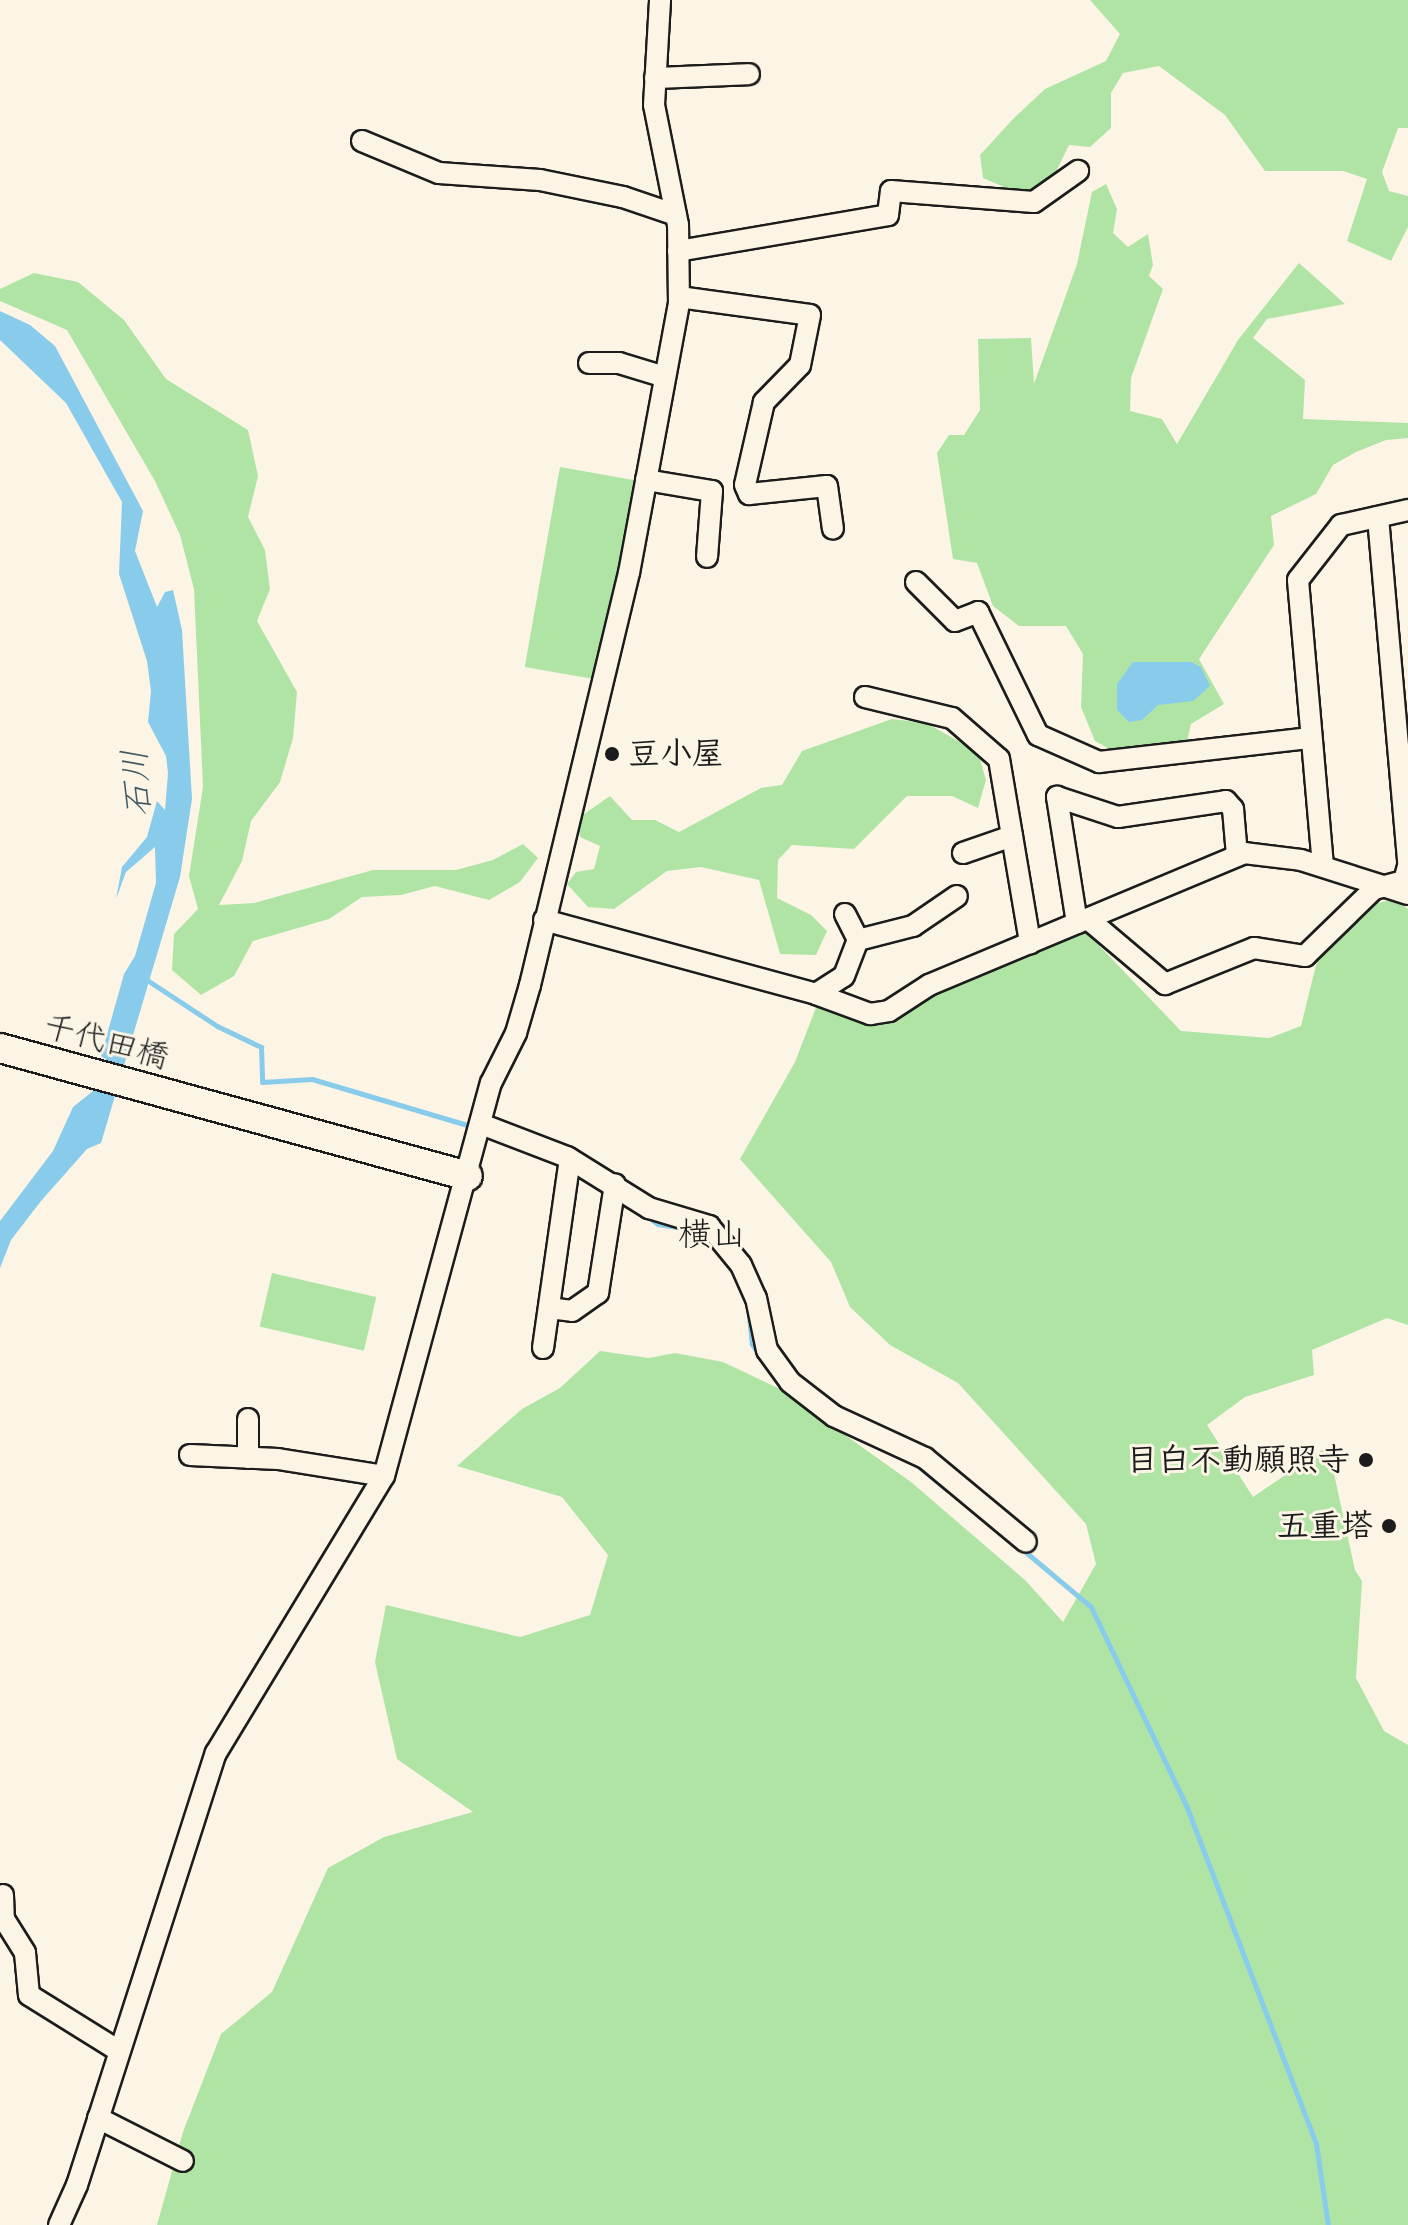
<!DOCTYPE html>
<meta charset="utf-8">
<style>
body{margin:0}
#map{position:relative;width:1408px;height:2225px;overflow:hidden;background:#fcf5e5;font-family:Caveat,"Klee One",sans-serif}
div>[style]{position:absolute}
.green>*{inset:0;background:#b0e4a5;transform-origin:0 0}
.water>*{inset:0;background:#89cbeb}
.stream>*{height:5px;margin:-2.5px;padding:0 2.5px;transform-origin:2.5px;border-radius:2.5px;background:#89cbeb}
.roads{filter:drop-shadow(2px 0 #1c1c1c) drop-shadow(-2px 0 #1c1c1c) drop-shadow(0 2px #1c1c1c) drop-shadow(0 -2px #1c1c1c)}
.street>*{height:20px;margin:-10px;padding:0 10px;transform-origin:10px;border-radius:10px;background:#fcf5e5}
.secondary>*{height:28px;margin:-14px;padding:0 14px;transform-origin:14px;border-radius:14px;background:#fcf5e5}
.dots>*{width:22px;height:22px;translate:-50% -50%;box-sizing:border-box;border:4px solid #fcf5e5;border-radius:50%}
span{translate:-50% -50%;white-space:nowrap;text-align:center;line-height:1.15;-webkit-text-stroke:6px #fcf5e5;paint-order:stroke}
.poi-label{font-size:32px;color:#1c1c1c;font-weight:700}
.left{translate:0 -50%;text-align:left}
.right{translate:-100% -50%;text-align:right}
.street-label{font-size:32px;color:#1c1c1c}
.water-label{font-size:34px;color:#425964;font-style:italic}
.neighbourhood-label{font-size:34px;color:#1c1c1c}
</style>
<div id="map">
<div class="green">
<div style="clip-path:polygon(1090px 0,1408px 0,1408px 128px,1398px 128px,1382px 172px,1389px 191px,1408px 196px,1408px 227px,1391px 261px,1347px 241px,1367px 179px,1343px 171px,1265px 171px,1225px 115px,1159px 66px,1123px 73px,1111px 93px,1111px 128px,1090px 147px,1069px 145px,1052px 180px,1027px 197px,983px 178px,980px 155px,1014px 118px,1045px 89px,1106px 61px,1120px 34px)"></div>
<div style="clip-path:polygon(1106px 184px,1117px 209px,1113px 233px,1128px 247px,1148px 234px,1153px 265px,1149px 276px,1163px 289px,1131px 378px,1130px 411px,1162px 419px,1177px 444px,1238px 340px,1299px 263px,1345px 304px,1267px 319px,1253px 338px,1305px 380px,1303px 419px,1408px 423px,1408px 438px,1386px 440px,1356px 452px,1333px 465px,1316px 494px,1271px 516px,1274px 545px,1199px 659px,1224px 704px,1191px 724px,1186px 745px,1120px 755px,1095px 741px,1081px 707px,1083px 654px,1066px 626px,1019px 626px,993px 606px,977px 563px,953px 559px,937px 453px,949px 435px,964px 435px,980px 410px,978px 339px,1031px 338px,1034px 384px,1077px 264px,1092px 192px)"></div>
<div style="clip-path:polygon(34px 273px,78px 282px,124px 320px,166px 379px,248px 430px,258px 476px,248px 517px,265px 550px,270px 589px,257px 621px,297px 692px,293px 738px,280px 782px,251px 821px,242px 861px,219px 905px,254px 903px,373px 870px,456px 870px,493px 860px,523px 844px,538px 858px,520px 882px,489px 900px,435px 886px,401px 895px,362px 897px,329px 919px,253px 941px,234px 976px,201px 995px,172px 970px,174px 934px,198px 909px,189px 876px,203px 787px,194px 589px,180px 535px,155px 481px,67px 330px,0 301px,0 289px)"></div>
<div style="left:560px;top:467px;width:76px;height:203px;rotate:10deg"></div>
<div style="clip-path:polygon(892px 719px,926px 723px,978px 752px,986px 780px,978px 808px,952px 796px,907px 796px,854px 849px,792px 845px,778px 860px,777px 898px,811px 915px,827px 931px,816px 955px,780px 954px,759px 880px,701px 867px,667px 871px,614px 909px,588px 907px,567px 884px,576px 872px,594px 869px,600px 846px,580px 837px,577px 819px,610px 796px,632px 820px,655px 820px,679px 832px,761px 788px,782px 785px,802px 751px)"></div>
<div style="clip-path:polygon(1395px 899px,1408px 909px,1408px 1325px,1387px 1318px,1312px 1350px,1314px 1375px,1245px 1397px,1207px 1425px,1253px 1497px,1328px 1446px,1355px 1570px,1362px 1581px,1356px 1678px,1384px 1731px,1408px 1745px,1408px 2225px,157px 2225px,183px 2132px,221px 2034px,272px 1992px,328px 1868px,384px 1837px,473px 1812px,397px 1759px,375px 1662px,386px 1605px,520px 1637px,590px 1615px,608px 1555px,562px 1497px,457px 1466px,522px 1409px,560px 1388px,600px 1351px,649px 1358px,675px 1353px,723px 1362px,782px 1390px,911px 1482px,1025px 1580px,1063px 1622px,1096px 1564px,1086px 1524px,958px 1383px,890px 1345px,850px 1307px,831px 1262px,740px 1159px,795px 1062px,817px 1005px,874px 1024px,935px 992px,1086px 932px,1181px 1031px,1269px 1038px,1301px 1026px,1317px 961px,1369px 905px)"></div>
<div style="left:272px;top:1273px;width:107px;height:55px;rotate:13deg"></div>
</div>
<div class="water">
<div style="clip-path:polygon(0 311px,30px 325px,55px 346px,143px 511px,135px 551px,157px 607px,165px 592px,173px 590px,182px 630px,192px 799px,180px 877px,101px 1143px,87px 1149px,41px 1201px,11px 1240px,0 1268px,0 1221px,53px 1151px,73px 1107px,93px 1091px,106px 1059px,101px 1056px,124px 974px,135px 956px,156px 883px,155px 847px,126px 872px,116px 899px,122px 867px,147px 837px,157px 801px,165px 810px,168px 773px,166px 756px,148px 722px,151px 691px,147px 661px,119px 574px,122px 502px,66px 403px,0 340px)"></div>
<div style="clip-path:polygon(1133px 662px,1191px 662px,1201px 667px,1210px 686px,1193px 701px,1158px 705px,1142px 720px,1129px 722px,1117px 710px,1117px 684px)"></div>
</div>
<div class="stream">
<div style="left:144px;top:978px;width:87px;rotate:33.3deg"></div>
<div style="left:217px;top:1026px;width:49px;rotate:25.5deg"></div>
<div style="left:261px;top:1047px;width:35px;rotate:88deg"></div>
<div style="left:262px;top:1082px;width:50px;rotate:-3.4deg"></div>
<div style="left:312px;top:1079px;width:169px;rotate:16.5deg"></div>
<div style="left:645px;top:1215px;width:16px;rotate:35deg"></div>
<div style="left:658px;top:1224px;width:26px;rotate:9deg"></div>
<div style="left:748px;top:1307px;width:37px;rotate:84deg"></div>
<div style="left:752px;top:1344px;width:13px;rotate:58deg"></div>
<div style="left:912px;top:1461px;width:43px;rotate:39.3deg"></div>
<div style="left:1022px;top:1549px;width:90px;rotate:40deg"></div>
<div style="left:1091px;top:1607px;width:220px;rotate:64.4deg"></div>
<div style="left:1186px;top:1805px;width:363px;rotate:69deg"></div>
<div style="left:1316px;top:2144px;width:82px;rotate:81.6deg"></div>
</div>
<div class="roads">
<div class="street">
<div style="left:655px;top:78px;width:94px;rotate:-2.4deg"></div>
<div style="left:362px;top:141px;width:83px;rotate:22.6deg"></div>
<div style="left:439px;top:173px;width:101px;rotate:4deg"></div>
<div style="left:540px;top:180px;width:85px;rotate:11.6deg"></div>
<div style="left:623px;top:197px;width:56px;rotate:18.8deg"></div>
<div style="left:678px;top:251px;width:213px;rotate:-9.7deg"></div>
<div style="left:888px;top:215px;width:24px;rotate:-83deg"></div>
<div style="left:891px;top:191px;width:143px;rotate:4.4deg"></div>
<div style="left:1034px;top:202px;width:54px;rotate:-35.2deg"></div>
<div style="left:679px;top:297px;width:132px;rotate:7.8deg"></div>
<div style="left:810px;top:315px;width:51px;rotate:101.3deg"></div>
<div style="left:800px;top:365px;width:52px;rotate:134.2deg"></div>
<div style="left:764px;top:402px;width:85px;rotate:102.9deg"></div>
<div style="left:745px;top:485px;width:10px;rotate:66deg"></div>
<div style="left:749px;top:494px;width:78px;rotate:-5.9deg"></div>
<div style="left:827px;top:486px;width:43px;rotate:82.1deg"></div>
<div style="left:589px;top:363px;width:30px"></div>
<div style="left:619px;top:363px;width:48px;rotate:16.9deg"></div>
<div style="left:646px;top:480px;width:67px;rotate:9.5deg"></div>
<div style="left:712px;top:491px;width:66px;rotate:94.3deg"></div>
<div style="left:1378px;top:517px;width:347px;rotate:85deg"></div>
<div style="left:916px;top:582px;width:55px;rotate:45deg"></div>
<div style="left:955px;top:621px;width:25px;rotate:-21deg"></div>
<div style="left:978px;top:612px;width:137px;rotate:64deg"></div>
<div style="left:1038px;top:735px;width:67px;rotate:23.9deg"></div>
<div style="left:1099px;top:762px;width:213px;rotate:-6.5deg"></div>
<div style="left:865px;top:697px;width:89px;rotate:13.6deg"></div>
<div style="left:952px;top:718px;width:62px;rotate:41.1deg"></div>
<div style="left:999px;top:759px;width:187px;rotate:80.4deg"></div>
<div style="left:963px;top:853px;width:52px;rotate:-19.1deg"></div>
<div style="left:1323px;top:866px;width:287px;rotate:-95deg"></div>
<div style="left:1298px;top:580px;width:70px;rotate:-52deg"></div>
<div style="left:1341px;top:525px;width:69px;rotate:-12.6deg"></div>
<div style="left:845px;top:914px;width:29px;rotate:63deg"></div>
<div style="left:1088px;top:919px;width:101px;rotate:40.2deg"></div>
<div style="left:1165px;top:984px;width:96px;rotate:-22deg"></div>
<div style="left:1254px;top:948px;width:52px;rotate:8.9deg"></div>
<div style="left:1305px;top:956px;width:96px;rotate:-44.2deg"></div>
<div style="left:1374px;top:889px;width:31px;rotate:-15deg"></div>
<div style="left:1404px;top:881px;width:16px;rotate:-75deg"></div>
<div style="left:544px;top:920px;width:282px;rotate:15.2deg"></div>
<div style="left:816px;top:994px;width:58px;rotate:20.3deg"></div>
<div style="left:870px;top:1014px;width:19px;rotate:-9deg"></div>
<div style="left:889px;top:1011px;width:48px;rotate:-33deg"></div>
<div style="left:929px;top:985px;width:342px;rotate:-22.7deg"></div>
<div style="left:1244px;top:853px;width:57px;rotate:7deg"></div>
<div style="left:1301px;top:860px;width:112px;rotate:17.6deg"></div>
<div style="left:1077px;top:923px;width:128px;rotate:-99deg"></div>
<div style="left:1057px;top:797px;width:64px;rotate:18.2deg"></div>
<div style="left:1118px;top:817px;width:109px;rotate:-8.4deg"></div>
<div style="left:1226px;top:801px;width:11px;rotate:49deg"></div>
<div style="left:1233px;top:809px;width:47px;rotate:85.1deg"></div>
<div style="left:816px;top:994px;width:33px;rotate:-33deg"></div>
<div style="left:844px;top:976px;width:39px;rotate:-69deg"></div>
<div style="left:858px;top:940px;width:57px;rotate:-14.3deg"></div>
<div style="left:913px;top:926px;width:53px;rotate:-34.3deg"></div>
<div style="left:481px;top:1124px;width:92px;rotate:21deg"></div>
<div style="left:567px;top:1157px;width:97px;rotate:31.9deg"></div>
<div style="left:649px;top:1208px;width:63px;rotate:16.7deg"></div>
<div style="left:709px;top:1226px;width:50px;rotate:50.6deg"></div>
<div style="left:741px;top:1265px;width:36px;rotate:66deg"></div>
<div style="left:756px;top:1298px;width:53px;rotate:78.1deg"></div>
<div style="left:767px;top:1350px;width:39px;rotate:54deg"></div>
<div style="left:790px;top:1382px;width:56px;rotate:37.7deg"></div>
<div style="left:834px;top:1416px;width:100px;rotate:24.8deg"></div>
<div style="left:925px;top:1458px;width:131px;rotate:39.7deg"></div>
<div style="left:549px;top:1308px;width:23px;rotate:7deg"></div>
<div style="left:572px;top:1311px;width:32px;rotate:-35deg"></div>
<div style="left:598px;top:1293px;width:110px;rotate:-81.1deg"></div>
<div style="left:543px;top:1348px;width:191px;rotate:-81.9deg"></div>
<div style="left:248px;top:1419px;width:39px;rotate:90deg"></div>
<div style="left:190px;top:1455px;width:88px;rotate:2.6deg"></div>
<div style="left:278px;top:1459px;width:107px;rotate:9.1deg"></div>
<div style="left:3px;top:1895px;width:24px;rotate:88deg"></div>
<div style="left:4px;top:1919px;width:40px;rotate:58deg"></div>
<div style="left:25px;top:1953px;width:42px;rotate:84.6deg"></div>
<div style="left:29px;top:1995px;width:106px;rotate:31.9deg"></div>
<div style="left:98px;top:2118px;width:95px;rotate:26.8deg"></div>
<div style="left:59px;top:2225px;width:44px;rotate:-65.8deg"></div>
<div style="left:77px;top:2185px;width:454px;rotate:-72.2deg"></div>
<div style="left:216px;top:1753px;width:324px;rotate:-58.8deg"></div>
<div style="left:384px;top:1476px;width:407px;rotate:-74.8deg"></div>
<div style="left:491px;top:1083px;width:56px;rotate:-63.4deg"></div>
<div style="left:516px;top:1033px;width:50px;rotate:-73.7deg"></div>
<div style="left:530px;top:985px;width:424px;rotate:-76.5deg"></div>
<div style="left:629px;top:573px;width:274px;rotate:-79.5deg"></div>
<div style="left:679px;top:304px;width:79px;rotate:-90.7deg"></div>
<div style="left:678px;top:225px;width:122px;rotate:-101.3deg"></div>
<div style="left:654px;top:105px;width:105px;rotate:-86.7deg"></div>
</div>
<div class="secondary">
<div style="left:0;top:1048px;width:485px;rotate:15.3deg"></div>
</div>
</div>
<div class="dots">
<div style="left:612px;top:754px;background:#1c1c1c"></div>
<div style="left:1366px;top:1460px;background:#1c1c1c"></div>
<div style="left:1389px;top:1526px;background:#1c1c1c"></div>
</div>
<div class="poi-label">
<span class="left" style="left:628px;top:754px">豆小屋</span>
<span class="right" style="left:1350px;top:1460px">目白不動願照寺</span>
<span class="right" style="left:1373px;top:1526px">五重塔</span>
</div>
<div class="street-label">
<span style="left:106px;top:1042px;rotate:15deg">千代田橋</span>
</div>
<div class="water-label">
<span style="left:136px;top:783px;rotate:-94deg">石川</span>
</div>
<div class="neighbourhood-label">
<span style="left:712px;top:1234px">横山</span>
</div>
</div>
